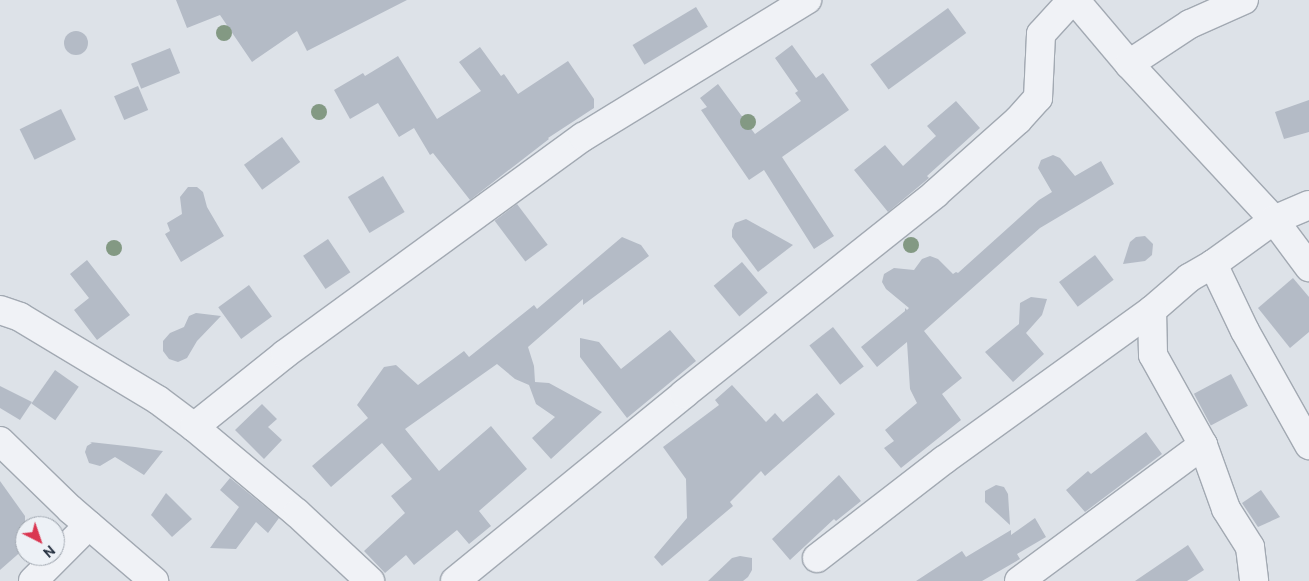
<!DOCTYPE html>
<style>
body{margin:0}
#map{position:relative;width:1309px;height:581px;overflow:hidden;background:#dde2e8;font-family:Ubuntu,sans-serif}
div>[style]{position:absolute}
.building>*{inset:0;background:#b4bbc6;transform-origin:0 0}
.round{border-radius:50%}
.roads{filter:drop-shadow(1px 0 #a2a9b2) drop-shadow(-1px 0 #a2a9b2) drop-shadow(0 1px #a2a9b2) drop-shadow(0 -1px #a2a9b2)}
.minor>*{height:28px;margin:-14px;padding:0 14px;transform-origin:14px;border-radius:14px;background:#f0f2f6}
.trees>*{width:16px;height:16px;margin:-8px;border-radius:50%;background:#839983}
span{translate:-50% -50%;white-space:nowrap;text-align:center;line-height:1.15;-webkit-text-stroke:4px #edf1f6;paint-order:stroke}
.north{position:absolute;left:15px;top:516px;width:50px;height:50px;box-sizing:border-box;background:#edf1f6;border:1px solid #9da4ad;border-radius:50%;rotate:139deg;font-size:14px;font-weight:700;line-height:20px;text-align:center;color:#253040}
.north::after{content:'';display:block;margin:auto;width:18px;height:22px;background:#da3651;clip-path:polygon(50% 0,100% 100%,50% 72%,0 100%)}
</style>
<div id="map">
<div class="building">
<div style="clip-path:polygon(176px 0,407px 0,307px 51px,297px 31px,252px 62px,220px 15px,187px 28px)"></div>
<div style="left:696px;top:7px;width:23px;height:74px;rotate:59deg"></div>
<div style="left:948px;top:8px;width:31px;height:96px;rotate:54deg"></div>
<div class="round" style="left:64px;top:31px;width:24px;height:24px"></div>
<div style="clip-path:polygon(792px 45px,816px 78px,823px 73px,849px 110px,782px 157px,834px 236px,814px 249px,764px 170px,749px 180px,701px 110px,707px 107px,700px 98px,718px 84px,755px 134px,801px 101px,795px 93px,798px 91px,775px 58px)"></div>
<div style="clip-path:polygon(480px 47px,501px 76px,504px 74px,518px 94px,568px 61px,594px 99px,594px 108px,548px 138px,549px 139px,470px 200px,433px 153px,430px 155px,414px 128px,399px 137px,378px 103px,350px 119px,334px 90px,363px 73px,365px 76px,398px 56px,437px 119px,481px 91px,459px 62px)"></div>
<div style="left:170px;top:48px;width:27px;height:42px;rotate:68deg"></div>
<div style="left:138px;top:86px;width:26px;height:26px;rotate:67deg"></div>
<div style="clip-path:polygon(1309px 100px,1309px 132px,1284px 139px,1275px 112px)"></div>
<div style="clip-path:polygon(956px 101px,980px 128px,927px 176px,929px 178px,888px 212px,854px 170px,885px 145px,903px 166px,936px 136px,927px 126px)"></div>
<div style="left:61px;top:109px;width:34px;height:46px;rotate:64deg"></div>
<div style="left:282px;top:137px;width:31px;height:47px;rotate:54deg"></div>
<div style="clip-path:polygon(1053px 155px,1060px 158px,1075px 176px,1101px 161px,1114px 184px,1040px 228px,924px 331px,962px 378px,942px 394px,961px 420px,901px 468px,884px 448px,894px 441px,885px 430px,917px 403px,910px 389px,907px 342px,877px 367px,861px 347px,905px 311px,905px 308px,907px 310px,909px 308px,886px 289px,882px 282px,884px 274px,894px 268px,914px 270px,922px 259px,930px 256px,938px 259px,953px 274px,956px 272px,958px 273px,1039px 200px,1052px 192px,1038px 168px,1041px 160px)"></div>
<div style="left:383px;top:176px;width:42px;height:41px;rotate:59deg"></div>
<div style="clip-path:polygon(188px 187px,197px 187px,203px 192px,207px 207px,224px 236px,181px 262px,165px 234px,170px 231px,167px 223px,182px 214px,180px 197px)"></div>
<div style="left:517px;top:204px;width:51px;height:28px;rotate:53deg"></div>
<div style="clip-path:polygon(746px 219px,793px 245px,758px 272px,732px 237px,732px 230px,735px 223px)"></div>
<div style="clip-path:polygon(1145px 236px,1153px 244px,1152px 255px,1145px 261px,1123px 264px,1130px 242px,1136px 237px)"></div>
<div style="clip-path:polygon(622px 237px,641px 245px,649px 256px,583px 305px,583px 299px,528px 347px,534px 366px,535px 382px,549px 383px,602px 412px,551px 459px,532px 438px,555px 417px,536px 404px,529px 385px,515px 379px,497px 364px,405px 429px,439px 471px,491px 426px,527px 469px,479px 511px,491px 526px,469px 544px,457px 530px,414px 565px,406px 555px,385px 573px,364px 551px,405px 513px,391px 496px,412px 479px,382px 443px,331px 487px,312px 466px,368px 418px,357px 405px,384px 367px,396px 365px,418px 385px,464px 351px,469px 357px,534px 305px,537px 309px)"></div>
<div style="left:328px;top:239px;width:40px;height:30px;rotate:56deg"></div>
<div style="left:1095px;top:255px;width:31px;height:45px;rotate:53deg"></div>
<div style="clip-path:polygon(87px 260px,130px 315px,97px 340px,74px 310px,89px 298px,70px 274px)"></div>
<div style="left:742px;top:262px;width:40px;height:37px;rotate:50deg"></div>
<div style="clip-path:polygon(1293px 278px,1309px 297px,1309px 332px,1290px 348px,1258px 308px)"></div>
<div style="left:249px;top:285px;width:39px;height:38px;rotate:54deg"></div>
<div style="clip-path:polygon(1031px 297px,1047px 299px,1042px 315px,1026px 333px,1044px 354px,1013px 382px,985px 352px,1019px 324px,1020px 303px)"></div>
<div style="clip-path:polygon(196px 313px,221px 316px,197px 341px,187px 358px,178px 362px,169px 359px,163px 351px,163px 341px,170px 333px,184px 327px,189px 316px)"></div>
<div style="left:833px;top:327px;width:50px;height:30px;rotate:52deg"></div>
<div style="clip-path:polygon(670px 330px,696px 361px,627px 418px,580px 357px,580px 338px,599px 342px,621px 369px)"></div>
<div style="left:55px;top:370px;width:29px;height:41px;rotate:35deg"></div>
<div style="left:1231px;top:374px;width:36px;height:42px;rotate:62deg"></div>
<div style="clip-path:polygon(732px 385px,766px 422px,775px 413px,783px 422px,817px 393px,835px 414px,765px 476px,761px 471px,730px 502px,733px 506px,662px 566px,654px 557px,687px 518px,686px 479px,663px 447px,719px 405px,715px 400px)"></div>
<div style="clip-path:polygon(0 386px,32px 402px,20px 420px,0 408px)"></div>
<div style="clip-path:polygon(262px 404px,277px 419px,268px 427px,282px 440px,264px 459px,235px 430px)"></div>
<div style="clip-path:polygon(1146px 432px,1162px 454px,1085px 512px,1066px 490px,1088px 471px,1091px 474px)"></div>
<div style="clip-path:polygon(90px 442px,135px 447px,163px 451px,144px 475px,115px 457px,100px 466px,89px 463px,85px 452px,87px 446px,92px 443px)"></div>
<div style="clip-path:polygon(839px 475px,861px 501px,836px 521px,834px 519px,790px 560px,772px 539px)"></div>
<div style="clip-path:polygon(230px 478px,279px 518px,268px 533px,256px 522px,236px 549px,210px 548px,239px 507px,220px 490px)"></div>
<div style="clip-path:polygon(0 481px,25px 516px,25px 548px,0 570px)"></div>
<div style="clip-path:polygon(996px 485px,1004px 487px,1008px 494px,1010px 525px,985px 502px,985px 491px)"></div>
<div style="clip-path:polygon(1261px 490px,1280px 517px,1258px 527px,1242px 503px)"></div>
<div style="clip-path:polygon(166px 493px,192px 519px,172px 537px,151px 515px)"></div>
<div style="clip-path:polygon(1035px 518px,1046px 537px,1017px 554px,1020px 559px,982px 581px,916px 581px,962px 551px,966px 557px,1011px 530px,1011px 535px)"></div>
<div style="clip-path:polygon(1188px 545px,1204px 570px,1187px 581px,1135px 581px)"></div>
<div style="clip-path:polygon(740px 556px,752px 558px,752px 570px,748px 577px,743px 581px,708px 581px,732px 558px)"></div>
</div>
<div class="roads">
<div class="minor">
<div style="left:1075px;top:0;width:84px;rotate:49.8deg"></div>
<div style="left:1129px;top:64px;width:213px;rotate:47.1deg"></div>
<div style="left:1274px;top:220px;width:59px;rotate:53.3deg"></div>
<div style="left:1129px;top:64px;width:73px;rotate:-33.3deg"></div>
<div style="left:1190px;top:24px;width:59px;rotate:-24deg"></div>
<div style="left:1309px;top:205px;width:38px;rotate:157deg"></div>
<div style="left:1274px;top:220px;width:75px;rotate:144.2deg"></div>
<div style="left:1213px;top:264px;width:74px;rotate:64.5deg"></div>
<div style="left:1245px;top:331px;width:131px;rotate:60.7deg"></div>
<div style="left:1213px;top:264px;width:28px;rotate:150deg"></div>
<div style="left:1189px;top:278px;width:49px;rotate:139.1deg"></div>
<div style="left:1152px;top:310px;width:45px;rotate:88.7deg"></div>
<div style="left:1153px;top:355px;width:103px;rotate:60.9deg"></div>
<div style="left:1203px;top:445px;width:68px;rotate:70.2deg"></div>
<div style="left:1226px;top:509px;width:45px;rotate:57.7deg"></div>
<div style="left:1250px;top:547px;width:34px;rotate:83deg"></div>
<div style="left:0;top:310px;width:21px;rotate:19deg"></div>
<div style="left:20px;top:317px;width:161px;rotate:31deg"></div>
<div style="left:158px;top:400px;width:45px;rotate:36.9deg"></div>
<div style="left:194px;top:427px;width:134px;rotate:39.9deg"></div>
<div style="left:297px;top:513px;width:100px;rotate:43deg"></div>
<div style="left:194px;top:427px;width:117px;rotate:-38.7deg"></div>
<div style="left:285px;top:354px;width:369px;rotate:-36.1deg"></div>
<div style="left:583px;top:137px;width:263px;rotate:-31.5deg"></div>
<div style="left:0;top:441px;width:98px;rotate:44.2deg"></div>
<div style="left:70px;top:509px;width:111px;rotate:40.6deg"></div>
<div style="left:817px;top:558px;width:160px;rotate:-37.7deg"></div>
<div style="left:944px;top:460px;width:256px;rotate:-35.8deg"></div>
<div style="left:33px;top:581px;width:79px;rotate:-45deg"></div>
<div style="left:455px;top:581px;width:296px;rotate:-39.2deg"></div>
<div style="left:684px;top:394px;width:321px;rotate:-38.5deg"></div>
<div style="left:935px;top:194px;width:111px;rotate:-41.7deg"></div>
<div style="left:1018px;top:120px;width:30px;rotate:-48deg"></div>
<div style="left:1038px;top:98px;width:64px;rotate:-87.3deg"></div>
<div style="left:1041px;top:34px;width:46px;rotate:-47.6deg"></div>
<div style="left:1019px;top:581px;width:229px;rotate:-36.5deg"></div>
</div>
</div>
<div class="trees">
<div style="left:224px;top:33px"></div>
<div style="left:319px;top:112px"></div>
<div style="left:748px;top:122px"></div>
<div style="left:911px;top:245px"></div>
<div style="left:114px;top:248px"></div>
</div>
<div class="north">N</div>
</div>
